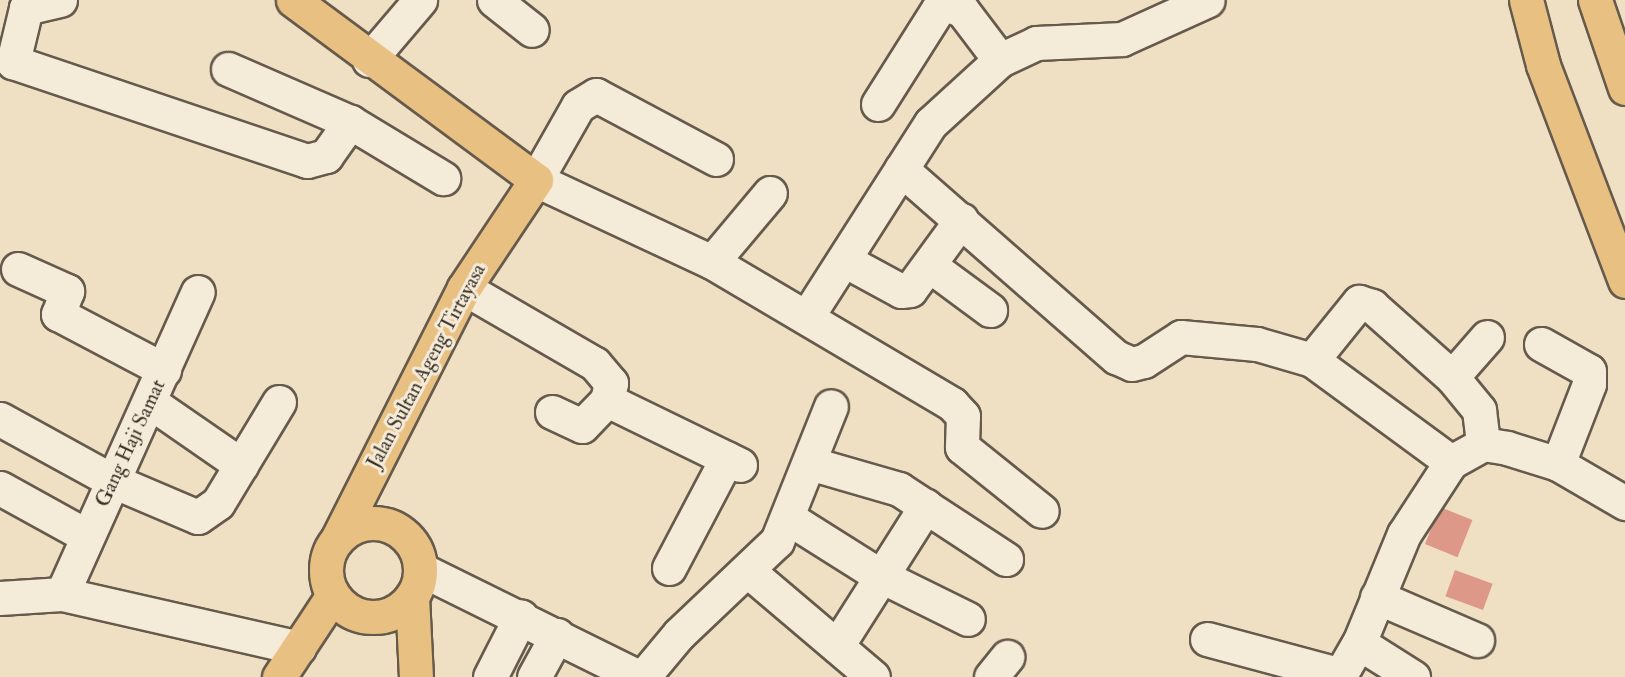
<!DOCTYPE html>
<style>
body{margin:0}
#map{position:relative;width:1625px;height:677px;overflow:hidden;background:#efe0c4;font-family:"IM FELL Double Pica",serif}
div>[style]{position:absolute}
.building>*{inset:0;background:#dd9888;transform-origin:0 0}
.roads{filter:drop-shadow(2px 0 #665a4c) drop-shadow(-2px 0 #665a4c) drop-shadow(0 2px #665a4c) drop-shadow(0 -2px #665a4c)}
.minor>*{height:33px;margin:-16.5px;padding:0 16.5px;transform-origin:16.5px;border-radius:16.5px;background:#f5ebd9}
.major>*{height:33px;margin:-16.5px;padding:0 16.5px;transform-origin:16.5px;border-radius:16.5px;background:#e8c082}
.major>.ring{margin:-16.5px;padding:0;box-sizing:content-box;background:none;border:33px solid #e8c082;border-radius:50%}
.highway>*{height:33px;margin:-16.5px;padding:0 16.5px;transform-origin:16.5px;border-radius:16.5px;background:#e8c082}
span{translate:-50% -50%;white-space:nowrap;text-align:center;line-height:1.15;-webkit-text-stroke:6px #f5ebd9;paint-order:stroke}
.street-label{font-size:20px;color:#382e24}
</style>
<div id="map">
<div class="building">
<div style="left:1440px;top:507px;width:35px;height:40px;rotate:22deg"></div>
<div style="left:1455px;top:570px;width:40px;height:28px;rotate:20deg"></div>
</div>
<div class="roads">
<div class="minor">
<div style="left:60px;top:0;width:35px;rotate:167deg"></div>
<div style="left:26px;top:8px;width:56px;rotate:103.5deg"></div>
<div style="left:13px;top:62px;width:310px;rotate:18.6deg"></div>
<div style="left:307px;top:161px;width:20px;rotate:-15deg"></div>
<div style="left:326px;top:156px;width:42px;rotate:-54.8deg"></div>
<div style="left:350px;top:122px;width:109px;rotate:31.1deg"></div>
<div style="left:494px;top:0;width:48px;rotate:38.3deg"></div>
<div style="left:369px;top:60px;width:79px;rotate:-49.6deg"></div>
<div style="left:228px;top:69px;width:133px;rotate:23.5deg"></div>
<div style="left:878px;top:104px;width:112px;rotate:-57.7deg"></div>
<div style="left:938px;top:9px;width:10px;rotate:-24deg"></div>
<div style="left:947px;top:5px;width:16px;rotate:18deg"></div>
<div style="left:962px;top:10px;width:63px;rotate:52.8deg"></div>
<div style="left:716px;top:159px;width:136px;rotate:-151.9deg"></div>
<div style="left:596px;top:95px;width:21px;rotate:149deg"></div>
<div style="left:578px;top:106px;width:85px;rotate:119.6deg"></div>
<div style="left:536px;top:180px;width:194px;rotate:25deg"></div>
<div style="left:712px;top:262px;width:279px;rotate:30.6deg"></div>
<div style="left:952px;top:404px;width:16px;rotate:47deg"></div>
<div style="left:963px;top:416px;width:31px;rotate:92deg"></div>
<div style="left:962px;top:447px;width:102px;rotate:38.7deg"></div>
<div style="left:901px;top:169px;width:286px;rotate:41.2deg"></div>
<div style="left:1116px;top:357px;width:17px;rotate:24deg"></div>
<div style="left:1132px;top:364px;width:12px;rotate:-14deg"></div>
<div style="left:1144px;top:361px;width:44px;rotate:-33deg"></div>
<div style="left:1181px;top:337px;width:76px;rotate:5.3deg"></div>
<div style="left:1257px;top:344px;width:57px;rotate:16.2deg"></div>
<div style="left:1312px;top:360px;width:75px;rotate:-51deg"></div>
<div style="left:1359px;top:302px;width:14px;rotate:17deg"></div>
<div style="left:1372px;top:306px;width:107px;rotate:41.6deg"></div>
<div style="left:1452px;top:377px;width:43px;rotate:50.7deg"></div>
<div style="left:1479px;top:410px;width:34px;rotate:83deg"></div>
<div style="left:844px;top:260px;width:65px;rotate:28.5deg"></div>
<div style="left:901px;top:291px;width:9px;rotate:-6deg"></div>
<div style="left:910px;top:290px;width:87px;rotate:-53.9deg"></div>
<div style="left:712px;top:262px;width:90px;rotate:-50deg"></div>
<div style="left:929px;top:265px;width:76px;rotate:36.4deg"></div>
<div style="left:18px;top:269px;width:54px;rotate:24.2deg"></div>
<div style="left:67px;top:291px;width:25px;rotate:111deg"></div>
<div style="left:58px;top:314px;width:120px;rotate:27.8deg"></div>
<div style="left:464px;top:288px;width:151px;rotate:30.1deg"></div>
<div style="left:595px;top:364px;width:25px;rotate:50deg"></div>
<div style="left:611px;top:383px;width:17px;rotate:103deg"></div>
<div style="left:808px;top:315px;width:228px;rotate:-57.4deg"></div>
<div style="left:931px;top:123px;width:93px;rotate:-42.4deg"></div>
<div style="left:1000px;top:60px;width:40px;rotate:-25deg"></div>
<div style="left:1036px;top:43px;width:86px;rotate:-2.7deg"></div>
<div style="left:1122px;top:39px;width:94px;rotate:-24.4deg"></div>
<div style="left:1541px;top:344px;width:55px;rotate:29.4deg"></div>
<div style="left:1589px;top:371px;width:13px;rotate:90deg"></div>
<div style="left:1589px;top:384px;width:86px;rotate:111.2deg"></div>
<div style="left:1312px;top:360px;width:172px;rotate:36.3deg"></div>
<div style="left:1452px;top:377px;width:53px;rotate:-48.8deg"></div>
<div style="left:150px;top:402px;width:111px;rotate:34.7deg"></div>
<div style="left:552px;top:412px;width:33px;rotate:25deg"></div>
<div style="left:582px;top:426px;width:36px;rotate:-46deg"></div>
<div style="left:607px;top:400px;width:148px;rotate:26deg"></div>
<div style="left:0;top:419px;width:129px;rotate:28.8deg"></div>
<div style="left:113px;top:481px;width:92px;rotate:23deg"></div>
<div style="left:198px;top:517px;width:24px;rotate:-35deg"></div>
<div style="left:218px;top:503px;width:118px;rotate:-58.9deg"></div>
<div style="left:809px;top:463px;width:94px;rotate:16.1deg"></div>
<div style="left:899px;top:489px;width:128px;rotate:33.2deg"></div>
<div style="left:0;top:488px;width:99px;rotate:28.9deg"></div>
<div style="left:790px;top:519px;width:105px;rotate:32.2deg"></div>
<div style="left:879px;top:575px;width:99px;rotate:26.3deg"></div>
<div style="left:669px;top:568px;width:124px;rotate:-62.2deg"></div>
<div style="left:420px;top:569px;width:244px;rotate:26.3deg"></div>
<div style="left:747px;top:570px;width:165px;rotate:40.3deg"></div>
<div style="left:62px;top:594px;width:331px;rotate:-65.8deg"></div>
<div style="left:1377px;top:597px;width:109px;rotate:23.3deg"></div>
<div style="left:0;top:598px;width:62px;rotate:-3.7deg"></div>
<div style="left:62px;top:594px;width:243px;rotate:12.8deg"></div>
<div style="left:1207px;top:639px;width:139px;rotate:15deg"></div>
<div style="left:1359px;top:643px;width:64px;rotate:32.2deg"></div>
<div style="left:837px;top:646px;width:166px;rotate:-57.6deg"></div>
<div style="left:490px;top:677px;width:68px;rotate:-63.1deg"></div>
<div style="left:534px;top:677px;width:48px;rotate:-61.3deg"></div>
<div style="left:643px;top:677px;width:56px;rotate:-50.1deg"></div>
<div style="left:679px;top:634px;width:135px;rotate:-43.5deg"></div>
<div style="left:777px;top:541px;width:145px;rotate:-68.2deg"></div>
<div style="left:991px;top:677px;width:26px;rotate:-51deg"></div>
<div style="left:1339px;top:677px;width:39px;rotate:-60deg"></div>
<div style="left:1359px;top:643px;width:118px;rotate:-67.6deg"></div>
<div style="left:1404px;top:534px;width:86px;rotate:-56.9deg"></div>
<div style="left:1451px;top:462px;width:37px;rotate:-29deg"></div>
<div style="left:1483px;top:444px;width:24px;rotate:9deg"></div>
<div style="left:1507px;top:448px;width:53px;rotate:17.4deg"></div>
<div style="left:1558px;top:464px;width:78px;rotate:30.2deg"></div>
</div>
<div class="major">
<div style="left:293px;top:0;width:302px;rotate:36.5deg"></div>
<div style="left:536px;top:180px;width:130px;rotate:123.7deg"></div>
<div style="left:464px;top:288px;width:281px;rotate:116.8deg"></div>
<div class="ring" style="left:326px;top:523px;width:61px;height:61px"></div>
<div style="left:412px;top:596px;width:81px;rotate:87.2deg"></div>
<div style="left:279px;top:677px;width:98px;rotate:-56.6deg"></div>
</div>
<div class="highway">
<div style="left:1526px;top:0;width:67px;rotate:75.3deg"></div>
<div style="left:1543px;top:65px;width:231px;rotate:69.2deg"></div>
<div style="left:1595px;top:0;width:93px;rotate:71.2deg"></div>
</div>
</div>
<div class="street-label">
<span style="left:426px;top:366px;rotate:-62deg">Jalan Sultan Ageng Tirtayasa</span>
<span style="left:130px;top:443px;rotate:-65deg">Gang Haji Samat</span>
</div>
</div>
